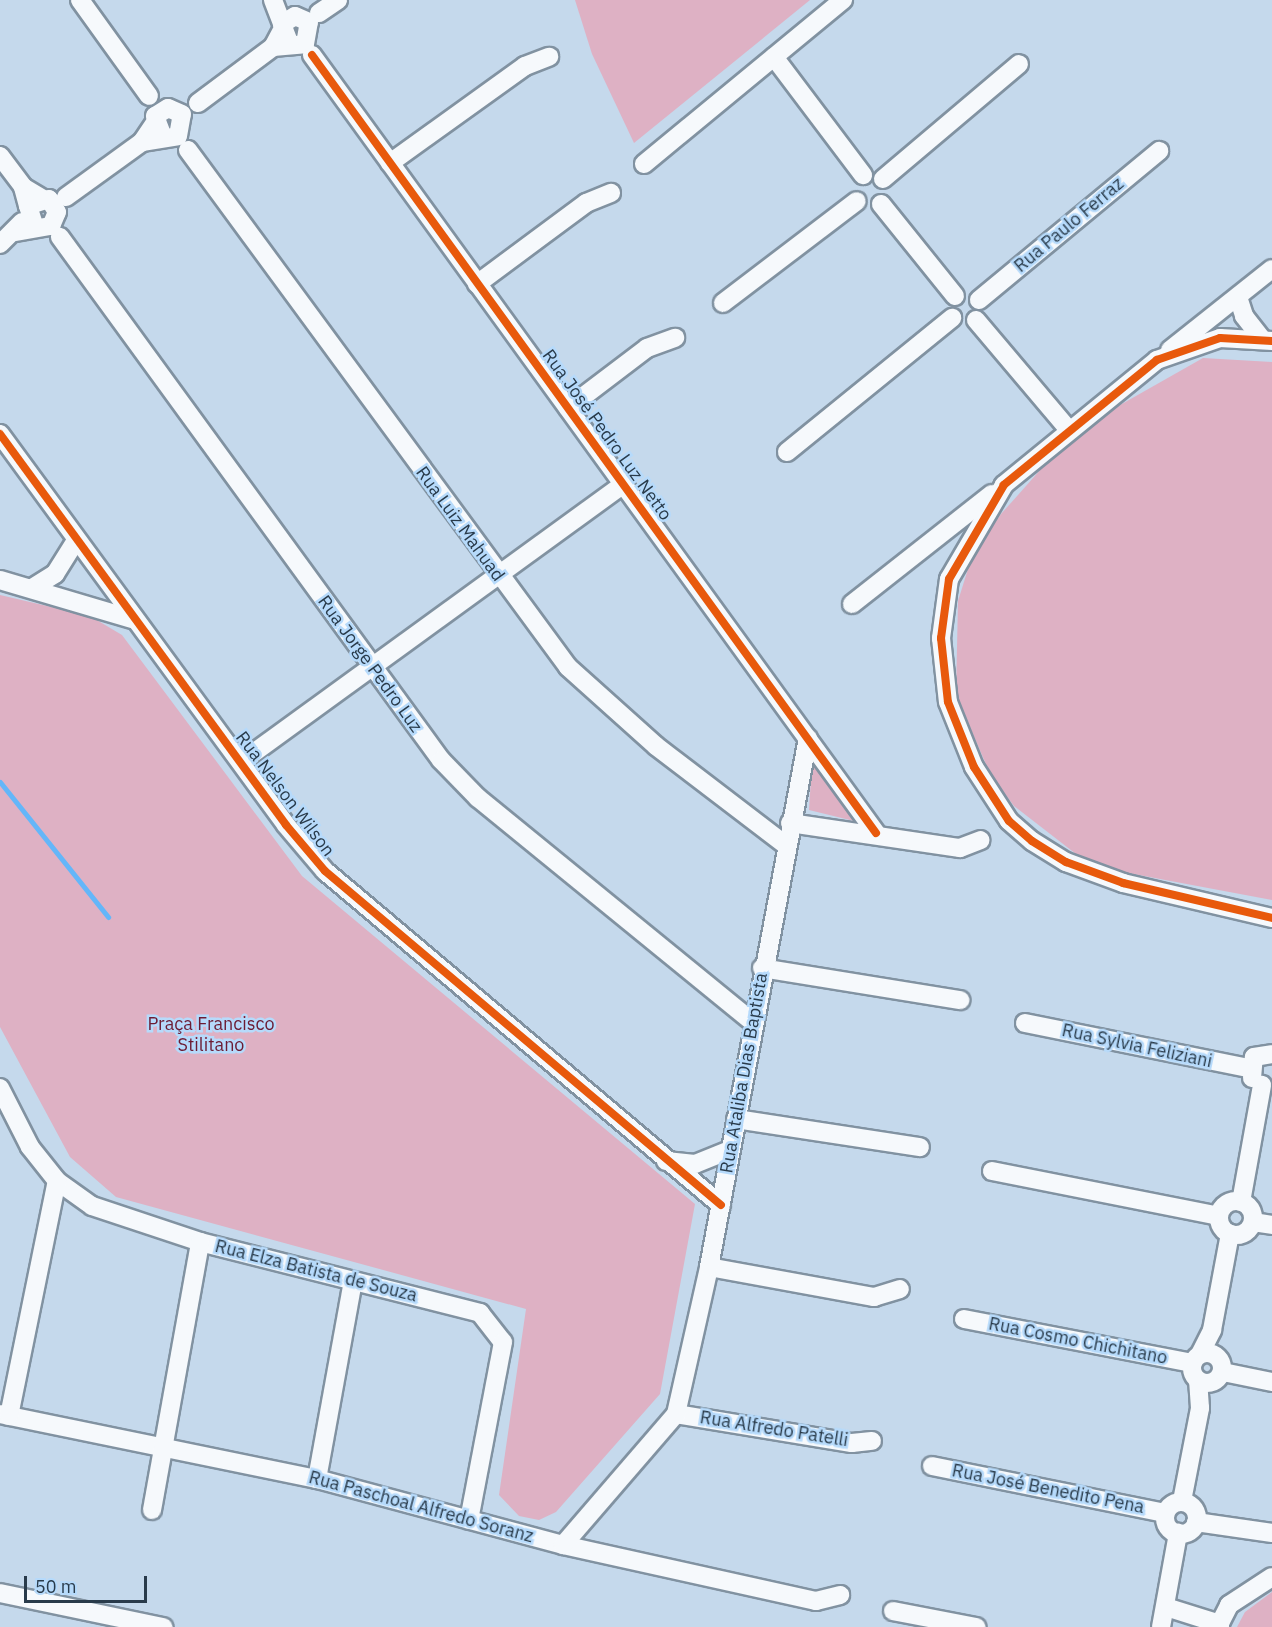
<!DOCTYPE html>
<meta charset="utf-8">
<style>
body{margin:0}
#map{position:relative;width:1272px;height:1627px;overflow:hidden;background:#c5d9ec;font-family:"IBM Plex Sans",sans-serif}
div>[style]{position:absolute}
.green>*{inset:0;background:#deb1c4}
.stream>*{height:5px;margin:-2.5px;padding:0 2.5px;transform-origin:2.5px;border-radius:2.5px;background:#64b6f9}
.roads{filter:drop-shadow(2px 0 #8192a1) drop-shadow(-2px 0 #8192a1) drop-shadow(0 2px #8192a1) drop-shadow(0 -2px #8192a1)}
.minor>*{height:18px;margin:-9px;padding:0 9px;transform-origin:9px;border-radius:9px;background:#f6f9fc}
.minor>.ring{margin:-9px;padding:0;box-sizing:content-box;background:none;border:18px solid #f6f9fc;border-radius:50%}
.cycleway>*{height:8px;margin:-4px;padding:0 4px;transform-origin:4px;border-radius:4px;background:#e8590c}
span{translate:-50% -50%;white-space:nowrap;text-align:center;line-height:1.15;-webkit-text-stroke:5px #b6dafb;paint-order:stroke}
.street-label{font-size:18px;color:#293b4b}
.park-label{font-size:18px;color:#6c1b33}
.scale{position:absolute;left:24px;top:1576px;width:123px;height:27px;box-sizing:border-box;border:3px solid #293b4b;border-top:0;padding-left:8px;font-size:18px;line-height:21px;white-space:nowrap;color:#293b4b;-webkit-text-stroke:4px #b6dafb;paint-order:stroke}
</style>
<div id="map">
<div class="green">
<div style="clip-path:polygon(575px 0,810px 0,634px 143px,592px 54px)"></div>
<div style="clip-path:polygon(1203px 358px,1272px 362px,1272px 900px,1112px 870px,1076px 854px,1014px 806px,990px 774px,956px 694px,958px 601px,973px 553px,1001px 514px,1041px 469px,1113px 409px)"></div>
<div style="clip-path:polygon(0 595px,90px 616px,122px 635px,302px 876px,695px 1204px,660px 1394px,556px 1512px,539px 1520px,519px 1516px,499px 1495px,526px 1309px,116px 1197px,70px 1157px,0 1027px)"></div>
<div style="clip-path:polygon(812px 762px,854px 821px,809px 810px)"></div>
<div style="clip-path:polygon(1272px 1592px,1272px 1627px,1237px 1627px,1245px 1612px)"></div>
</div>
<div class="stream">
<div style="left:0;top:782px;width:173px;rotate:51.3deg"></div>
</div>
<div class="roads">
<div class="minor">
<div style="left:80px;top:0;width:118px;rotate:54.3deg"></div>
<div style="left:273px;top:0;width:26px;rotate:69deg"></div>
<div style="left:319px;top:13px;width:23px;rotate:-34deg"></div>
<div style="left:281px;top:32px;width:17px;rotate:118deg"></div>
<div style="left:273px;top:47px;width:32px;rotate:-5deg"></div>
<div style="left:305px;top:44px;width:22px;rotate:-80deg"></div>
<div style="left:309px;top:22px;width:15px;rotate:-157deg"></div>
<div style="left:295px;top:16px;width:15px;rotate:148deg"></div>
<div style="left:282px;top:24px;width:22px;rotate:69deg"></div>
<div style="left:312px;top:55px;width:961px;rotate:54.06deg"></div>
<div style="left:774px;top:57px;width:148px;rotate:53deg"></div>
<div style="left:198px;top:103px;width:94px;rotate:-36.7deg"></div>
<div style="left:154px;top:124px;width:22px;rotate:124deg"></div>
<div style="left:142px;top:142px;width:36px;rotate:-9deg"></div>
<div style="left:178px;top:136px;width:22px;rotate:-80deg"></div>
<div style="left:182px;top:114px;width:15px;rotate:-157deg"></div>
<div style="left:168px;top:108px;width:15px;rotate:148deg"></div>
<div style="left:155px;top:116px;width:22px;rotate:69deg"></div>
<div style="left:188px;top:150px;width:642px;rotate:53.68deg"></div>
<div style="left:568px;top:667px;width:118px;rotate:41.9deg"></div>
<div style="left:656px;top:746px;width:165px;rotate:37.4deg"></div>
<div style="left:0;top:156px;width:39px;rotate:53deg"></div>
<div style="left:390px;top:163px;width:166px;rotate:-35.7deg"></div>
<div style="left:525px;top:66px;width:26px;rotate:-21deg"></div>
<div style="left:644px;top:164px;width:258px;rotate:-39.5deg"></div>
<div style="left:883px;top:179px;width:178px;rotate:-40.2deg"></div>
<div style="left:66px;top:197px;width:94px;rotate:-35.9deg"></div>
<div style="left:881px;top:204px;width:118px;rotate:51.2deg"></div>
<div style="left:28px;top:206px;width:20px;rotate:-105deg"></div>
<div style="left:23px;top:187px;width:21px;rotate:31deg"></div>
<div style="left:16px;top:232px;width:36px;rotate:-10deg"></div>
<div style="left:51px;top:226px;width:15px;rotate:-67deg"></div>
<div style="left:57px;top:212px;width:15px;rotate:-122deg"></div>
<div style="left:49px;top:199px;width:22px;rotate:162deg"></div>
<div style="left:28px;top:206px;width:22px;rotate:72deg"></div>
<div style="left:60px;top:237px;width:647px;rotate:53.93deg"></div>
<div style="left:441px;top:760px;width:53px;rotate:45.8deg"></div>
<div style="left:478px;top:798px;width:355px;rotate:39.2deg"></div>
<div style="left:0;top:244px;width:31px;rotate:-45deg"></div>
<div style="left:477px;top:284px;width:136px;rotate:-36.6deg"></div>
<div style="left:586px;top:203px;width:27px;rotate:-22deg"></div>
<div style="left:1238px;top:297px;width:20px;rotate:72deg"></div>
<div style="left:1244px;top:316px;width:28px;rotate:52deg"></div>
<div style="left:979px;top:300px;width:234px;rotate:-39.6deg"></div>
<div style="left:723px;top:303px;width:168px;rotate:-37.3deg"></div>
<div style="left:976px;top:320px;width:144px;rotate:49.8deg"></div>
<div style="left:1272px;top:341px;width:52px;rotate:-176.7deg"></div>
<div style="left:1220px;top:338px;width:67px;rotate:160.8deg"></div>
<div style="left:1157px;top:360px;width:198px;rotate:140.8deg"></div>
<div style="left:1004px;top:485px;width:109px;rotate:120.3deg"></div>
<div style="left:949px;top:579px;width:60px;rotate:97.7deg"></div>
<div style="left:941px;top:638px;width:64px;rotate:83.8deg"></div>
<div style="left:948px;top:702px;width:70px;rotate:68.2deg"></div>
<div style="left:974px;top:767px;width:64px;rotate:57.1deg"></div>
<div style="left:1009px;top:821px;width:30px;rotate:41deg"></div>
<div style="left:1032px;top:841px;width:40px;rotate:32deg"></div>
<div style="left:1066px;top:862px;width:61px;rotate:20.2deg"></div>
<div style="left:1123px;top:883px;width:153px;rotate:13.2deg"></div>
<div style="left:1170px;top:350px;width:130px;rotate:-38.5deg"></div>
<div style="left:568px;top:408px;width:99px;rotate:-37.2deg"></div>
<div style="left:647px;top:348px;width:30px;rotate:-20deg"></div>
<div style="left:0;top:434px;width:484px;rotate:53.8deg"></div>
<div style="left:286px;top:825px;width:60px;rotate:49.7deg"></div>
<div style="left:325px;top:871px;width:518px;rotate:40.15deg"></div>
<div style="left:787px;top:452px;width:213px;rotate:-39.1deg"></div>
<div style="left:0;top:580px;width:138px;rotate:16.5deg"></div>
<div style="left:34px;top:587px;width:25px;rotate:-32deg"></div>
<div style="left:55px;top:574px;width:39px;rotate:-58deg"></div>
<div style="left:852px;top:604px;width:178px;rotate:-38.2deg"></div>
<div style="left:241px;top:762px;width:473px;rotate:-36deg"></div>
<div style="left:790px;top:823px;width:172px;rotate:8.4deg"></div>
<div style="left:960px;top:848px;width:22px;rotate:-21deg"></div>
<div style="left:762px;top:968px;width:201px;rotate:9.2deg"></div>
<div style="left:1025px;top:1023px;width:227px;rotate:11.4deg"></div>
<div style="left:1252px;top:1078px;width:21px;rotate:-85deg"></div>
<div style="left:1254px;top:1057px;width:18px;rotate:-9deg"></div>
<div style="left:0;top:1088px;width:66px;rotate:63deg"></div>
<div style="left:30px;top:1147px;width:43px;rotate:51.5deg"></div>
<div style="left:57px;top:1181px;width:43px;rotate:35.5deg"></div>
<div style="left:92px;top:1206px;width:114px;rotate:18.4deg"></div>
<div style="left:200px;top:1242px;width:289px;rotate:14.2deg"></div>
<div style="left:480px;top:1313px;width:37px;rotate:52deg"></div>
<div style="left:503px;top:1342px;width:181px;rotate:100.8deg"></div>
<div style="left:736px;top:1119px;width:186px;rotate:8.7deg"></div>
<div style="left:666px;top:1161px;width:29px;rotate:6deg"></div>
<div style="left:695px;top:1164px;width:38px;rotate:-22deg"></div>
<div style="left:992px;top:1171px;width:231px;rotate:11.2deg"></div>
<div class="ring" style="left:1219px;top:1201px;width:16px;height:16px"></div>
<div style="left:1241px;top:1202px;width:119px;rotate:-79.8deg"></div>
<div style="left:1253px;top:1222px;width:19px;rotate:9deg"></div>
<div style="left:709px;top:1267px;width:168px;rotate:10.3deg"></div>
<div style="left:874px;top:1297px;width:27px;rotate:-17deg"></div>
<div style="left:964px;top:1319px;width:233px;rotate:10.9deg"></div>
<div class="ring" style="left:1192px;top:1353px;width:12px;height:12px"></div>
<div style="left:1200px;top:1354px;width:27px;rotate:-63deg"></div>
<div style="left:1212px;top:1330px;width:98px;rotate:-79.4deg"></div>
<div style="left:1223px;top:1372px;width:50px;rotate:11.5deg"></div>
<div style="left:0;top:1414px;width:324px;rotate:11.6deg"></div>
<div style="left:317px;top:1479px;width:255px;rotate:15deg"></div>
<div style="left:563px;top:1545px;width:259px;rotate:12.5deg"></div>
<div style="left:816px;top:1601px;width:25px;rotate:-14deg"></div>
<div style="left:676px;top:1414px;width:178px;rotate:9.4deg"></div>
<div style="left:852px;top:1443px;width:20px;rotate:-6deg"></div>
<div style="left:9px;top:1416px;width:240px;rotate:-78.5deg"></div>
<div style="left:932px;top:1466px;width:238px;rotate:11.4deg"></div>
<div style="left:317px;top:1479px;width:201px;rotate:-79.7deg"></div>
<div style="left:1182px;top:1501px;width:95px;rotate:-79deg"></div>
<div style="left:1200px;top:1408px;width:28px;rotate:-94deg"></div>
<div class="ring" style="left:1165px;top:1502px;width:14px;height:14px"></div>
<div style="left:152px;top:1510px;width:272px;rotate:-79.8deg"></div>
<div style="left:1196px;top:1522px;width:77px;rotate:8.2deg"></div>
<div style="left:563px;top:1545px;width:173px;rotate:-49.2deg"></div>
<div style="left:676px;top:1414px;width:151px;rotate:-77.3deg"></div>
<div style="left:709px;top:1267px;width:538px;rotate:-79.4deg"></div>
<div style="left:0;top:1593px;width:167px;rotate:11.8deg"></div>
<div style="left:1166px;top:1607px;width:57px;rotate:17.5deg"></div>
<div style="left:893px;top:1611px;width:85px;rotate:10.9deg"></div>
<div style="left:1161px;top:1627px;width:96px;rotate:-79.7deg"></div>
<div style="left:1218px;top:1627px;width:25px;rotate:-63deg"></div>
<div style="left:1229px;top:1605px;width:51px;rotate:-33.1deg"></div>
</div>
</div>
<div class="cycleway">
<div style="left:312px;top:55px;width:961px;rotate:54.06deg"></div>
<div style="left:1272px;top:341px;width:52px;rotate:-176.7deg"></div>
<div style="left:1220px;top:338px;width:67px;rotate:160.8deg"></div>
<div style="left:1157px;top:360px;width:198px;rotate:140.8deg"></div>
<div style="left:1004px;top:485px;width:109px;rotate:120.3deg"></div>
<div style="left:949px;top:579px;width:60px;rotate:97.7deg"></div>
<div style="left:941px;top:638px;width:64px;rotate:83.8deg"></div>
<div style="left:948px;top:702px;width:70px;rotate:68.2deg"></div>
<div style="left:974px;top:767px;width:64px;rotate:57.1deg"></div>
<div style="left:1009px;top:821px;width:30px;rotate:41deg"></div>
<div style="left:1032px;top:841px;width:40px;rotate:32deg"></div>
<div style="left:1066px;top:862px;width:61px;rotate:20.2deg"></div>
<div style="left:1123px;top:883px;width:153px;rotate:13.2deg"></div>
<div style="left:0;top:434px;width:484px;rotate:53.8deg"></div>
<div style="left:286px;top:825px;width:60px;rotate:49.7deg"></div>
<div style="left:325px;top:871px;width:518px;rotate:40.15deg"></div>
</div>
<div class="street-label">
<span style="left:1069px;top:225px;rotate:-40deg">Rua Paulo Ferraz</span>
<span style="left:607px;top:435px;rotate:54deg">Rua José Pedro Luz Netto</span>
<span style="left:460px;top:524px;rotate:54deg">Rua Luiz Mahuad</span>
<span style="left:370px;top:664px;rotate:54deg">Rua Jorge Pedro Luz</span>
<span style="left:285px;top:794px;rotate:53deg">Rua Nelson Wilson</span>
<span style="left:1137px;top:1046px;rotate:12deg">Rua Sylvia Feliziani</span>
<span style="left:744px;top:1073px;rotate:-80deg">Rua Ataliba Dias Baptista</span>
<span style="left:316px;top:1271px;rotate:14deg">Rua Elza Batista de Souza</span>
<span style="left:1078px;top:1341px;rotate:11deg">Rua Cosmo Chichitano</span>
<span style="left:774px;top:1429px;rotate:9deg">Rua Alfredo Patelli</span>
<span style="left:1048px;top:1489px;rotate:11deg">Rua José Benedito Pena</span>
<span style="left:421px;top:1507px;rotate:15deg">Rua Paschoal Alfredo Soranz</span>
</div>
<div class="park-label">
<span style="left:211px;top:1035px">Praça Francisco<br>Stilitano</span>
</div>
<div class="scale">50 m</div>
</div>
